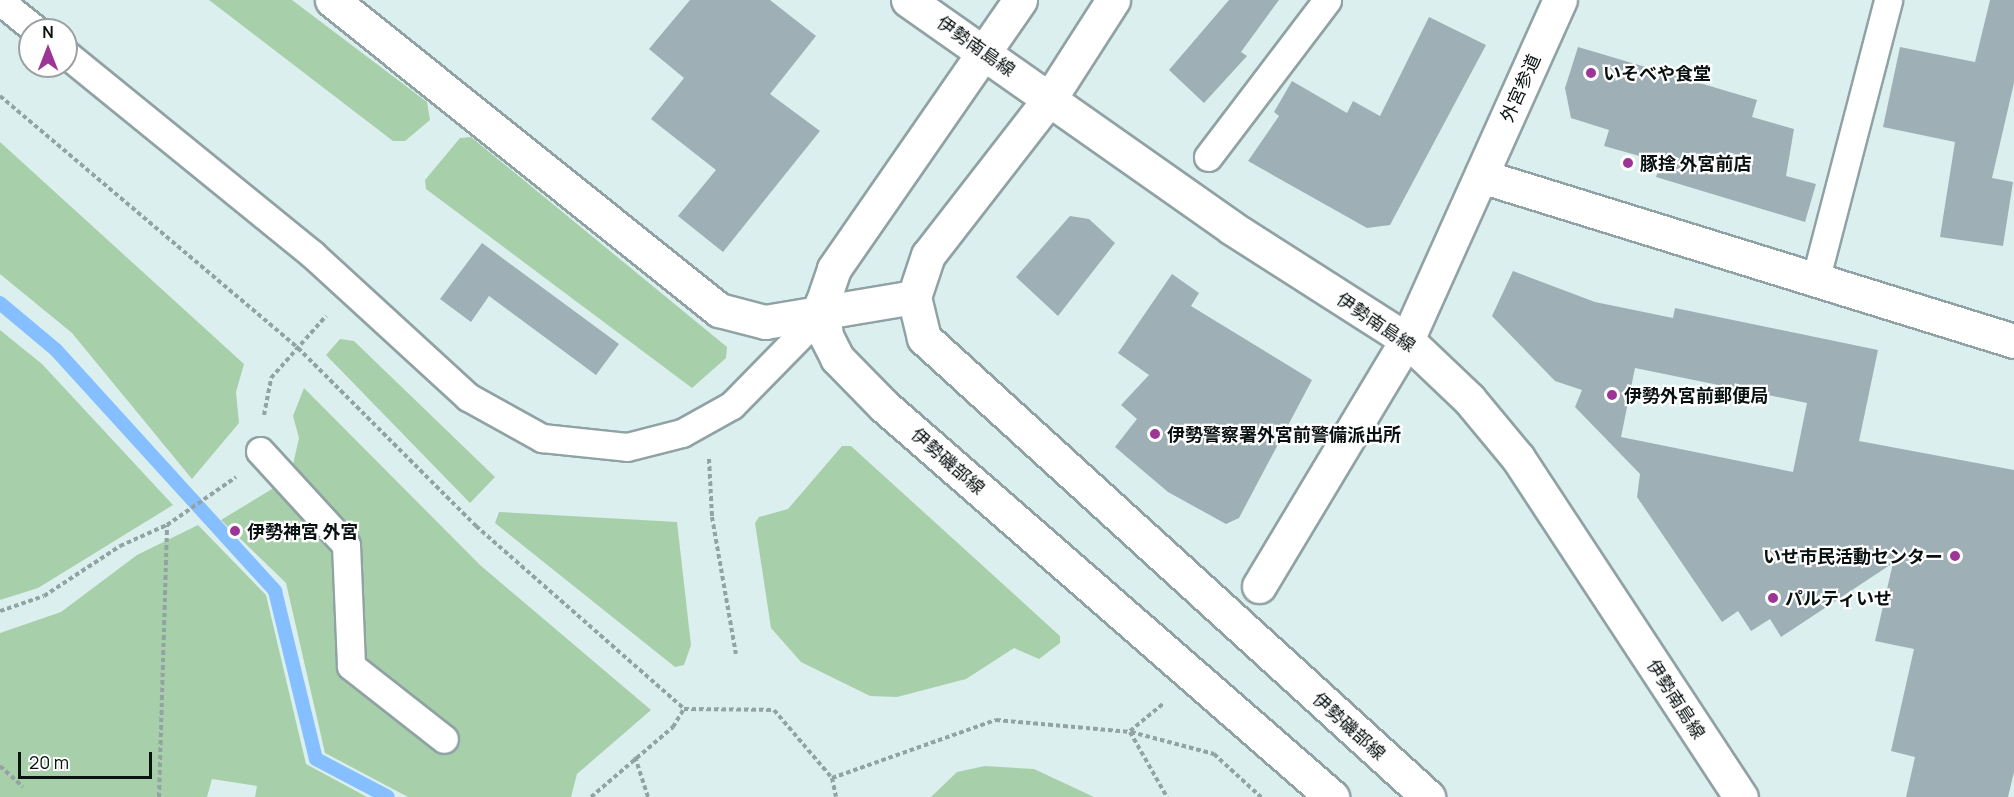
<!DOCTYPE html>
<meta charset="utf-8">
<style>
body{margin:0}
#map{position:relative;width:2014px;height:797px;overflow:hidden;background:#dbefef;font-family:Manrope,"Noto Sans JP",sans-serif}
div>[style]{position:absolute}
.green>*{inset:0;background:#a7d0aa}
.stream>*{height:14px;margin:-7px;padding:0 7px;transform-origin:7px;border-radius:7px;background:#85bfff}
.building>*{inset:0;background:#9fafb6}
.path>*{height:4px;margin-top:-2px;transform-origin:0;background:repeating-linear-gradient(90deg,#93a2a2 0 4.5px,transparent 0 7.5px)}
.roads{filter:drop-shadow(2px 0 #90a2a3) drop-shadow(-2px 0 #90a2a3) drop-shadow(0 2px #90a2a3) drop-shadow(0 -2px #90a2a3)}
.service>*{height:27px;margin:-13.5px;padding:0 13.5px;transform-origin:13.5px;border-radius:13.5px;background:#fff}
.pedestrian>*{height:33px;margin:-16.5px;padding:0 16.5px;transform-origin:16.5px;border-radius:16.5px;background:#fff}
.minor>*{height:33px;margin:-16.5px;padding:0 16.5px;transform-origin:16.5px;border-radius:16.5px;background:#fff}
.primary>*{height:33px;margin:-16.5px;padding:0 16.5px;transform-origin:16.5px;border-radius:16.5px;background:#fff}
.dots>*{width:16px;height:16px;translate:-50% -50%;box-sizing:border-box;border:3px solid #fff;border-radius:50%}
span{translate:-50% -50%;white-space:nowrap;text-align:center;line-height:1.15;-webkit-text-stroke:4.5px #fff;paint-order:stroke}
.street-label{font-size:18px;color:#0a1111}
.poi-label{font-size:18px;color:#0a1111;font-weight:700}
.left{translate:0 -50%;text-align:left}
.right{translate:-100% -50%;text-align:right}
.north{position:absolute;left:18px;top:18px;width:60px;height:60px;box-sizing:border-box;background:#fff;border:2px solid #9da0a0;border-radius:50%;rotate:0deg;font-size:16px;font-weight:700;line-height:24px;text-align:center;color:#0a1111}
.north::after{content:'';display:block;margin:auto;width:21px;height:27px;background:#9d3597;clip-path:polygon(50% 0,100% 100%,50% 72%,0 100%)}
.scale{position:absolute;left:18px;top:752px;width:134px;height:27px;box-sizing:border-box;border:3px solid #0a1111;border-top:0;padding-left:8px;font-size:18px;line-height:21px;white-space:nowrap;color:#0a1111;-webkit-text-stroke:4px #fff;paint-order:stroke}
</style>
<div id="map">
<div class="green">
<div style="clip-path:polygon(209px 0,292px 0,427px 102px,430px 120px,405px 141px,393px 141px)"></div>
<div style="clip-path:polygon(471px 137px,727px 347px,726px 358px,692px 388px,426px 189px,425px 180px,460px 138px)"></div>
<div style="clip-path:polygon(0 142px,244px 364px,236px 392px,239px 423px,192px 479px,72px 333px,0 274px)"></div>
<div style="clip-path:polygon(0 330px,42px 364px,173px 505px,38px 588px,0 600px)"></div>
<div style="clip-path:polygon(340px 339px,354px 341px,495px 477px,470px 503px,326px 355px)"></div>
<div style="clip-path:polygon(304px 388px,480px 565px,651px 710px,577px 774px,571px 797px,408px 797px,325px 753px,286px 583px,221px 520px,290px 478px,299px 438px,293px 416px)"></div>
<div style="clip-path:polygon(842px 446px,851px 446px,1060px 636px,1060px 643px,1039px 659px,1014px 648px,966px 679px,897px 697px,870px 696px,801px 662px,771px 628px,755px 523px,759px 517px,788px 509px)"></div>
<div style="clip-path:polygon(499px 512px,677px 522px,691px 645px,684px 665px,675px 667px,495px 523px)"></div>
<div style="clip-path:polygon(198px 525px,266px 595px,306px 764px,367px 797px,255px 797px,257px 786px,212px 779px,207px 797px,0 797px,0 633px,61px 612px,137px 555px)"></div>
<div style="clip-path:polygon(985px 766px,1034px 769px,1094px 797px,931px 797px,957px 772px)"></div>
</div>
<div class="stream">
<div style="left:0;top:303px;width:73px;rotate:40deg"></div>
<div style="left:56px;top:350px;width:326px;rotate:47.7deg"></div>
<div style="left:275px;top:591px;width:173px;rotate:76.3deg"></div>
<div style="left:316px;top:759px;width:81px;rotate:27.8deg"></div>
</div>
<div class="building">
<div style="clip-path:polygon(690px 0,770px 0,816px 36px,770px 94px,820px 131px,723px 252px,678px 216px,716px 170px,651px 119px,684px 78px,649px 49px)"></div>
<div style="clip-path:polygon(1229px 0,1279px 0,1241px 52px,1247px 56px,1204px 103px,1169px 70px)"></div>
<div style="clip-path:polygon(1990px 0,2014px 0,2014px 83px,1992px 178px,2013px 182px,2003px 246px,1940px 237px,1955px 142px,1883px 127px,1900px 47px,1975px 62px)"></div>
<div style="clip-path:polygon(1429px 17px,1486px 45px,1390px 225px,1367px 228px,1248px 161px,1279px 116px,1274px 112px,1292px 81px,1347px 113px,1353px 101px,1380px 116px)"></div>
<div style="clip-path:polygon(1578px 47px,1757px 100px,1752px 117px,1794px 129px,1786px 176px,1816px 184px,1805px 222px,1656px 177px,1661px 162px,1604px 146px,1609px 130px,1571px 118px,1565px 88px)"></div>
<div style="clip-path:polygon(1070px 216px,1089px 219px,1115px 243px,1058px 316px,1016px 277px)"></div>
<div style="clip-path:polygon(482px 243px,619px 344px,596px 375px,489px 296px,471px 322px,440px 299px)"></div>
<div style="clip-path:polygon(evenodd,1513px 271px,1595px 302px,1673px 318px,1675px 308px,1878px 350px,1859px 441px,2014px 470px,2014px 772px,2008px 797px,1906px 797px,1915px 757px,1891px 751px,1914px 649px,1875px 641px,1893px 563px,1781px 637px,1770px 619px,1751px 631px,1738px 611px,1722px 622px,1637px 497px,1640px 474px,1575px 407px,1582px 390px,1555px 381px,1492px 316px,1513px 271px,1635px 368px,1807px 403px,1793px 472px,1621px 437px,1635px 368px)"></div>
<div style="clip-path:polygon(1172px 274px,1199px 293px,1191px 306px,1312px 380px,1239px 518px,1226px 524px,1168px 492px,1115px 447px,1137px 419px,1121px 405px,1149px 375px,1118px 353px)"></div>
</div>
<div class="path">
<div style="left:0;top:96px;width:390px;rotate:40.2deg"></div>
<div style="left:298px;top:348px;width:252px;rotate:45deg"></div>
<div style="left:476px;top:526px;width:277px;rotate:41.3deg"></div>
<div style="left:684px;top:709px;width:90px;rotate:0.6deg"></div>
<div style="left:774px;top:710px;width:89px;rotate:49.5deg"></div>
<div style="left:832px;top:778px;width:19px;rotate:78deg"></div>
<div style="left:264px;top:415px;width:38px;rotate:-79deg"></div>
<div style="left:271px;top:378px;width:83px;rotate:-48.4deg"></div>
<div style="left:709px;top:459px;width:58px;rotate:87deg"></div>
<div style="left:712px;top:517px;width:139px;rotate:80.1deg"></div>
<div style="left:0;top:611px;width:46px;rotate:-18.8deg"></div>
<div style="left:44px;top:596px;width:91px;rotate:-33.3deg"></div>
<div style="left:120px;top:546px;width:51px;rotate:-24.1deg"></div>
<div style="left:167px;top:525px;width:84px;rotate:-34.8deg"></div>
<div style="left:1130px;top:731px;width:44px;rotate:-39.5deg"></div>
<div style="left:1131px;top:732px;width:86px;rotate:14.8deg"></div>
<div style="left:1214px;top:754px;width:64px;rotate:42.5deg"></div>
<div style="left:635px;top:757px;width:42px;rotate:72deg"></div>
<div style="left:0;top:766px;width:31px;rotate:42deg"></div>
<div style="left:832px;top:778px;width:174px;rotate:-19.5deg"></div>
<div style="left:996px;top:720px;width:135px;rotate:5.1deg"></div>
<div style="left:1130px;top:732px;width:75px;rotate:60.4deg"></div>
<div style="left:159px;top:797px;width:272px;rotate:-88.3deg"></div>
<div style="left:591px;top:797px;width:108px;rotate:-40.5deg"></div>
<div style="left:673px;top:727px;width:21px;rotate:-59deg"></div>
</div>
<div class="roads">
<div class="service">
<div style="left:0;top:1px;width:46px;rotate:38.9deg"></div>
<div style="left:66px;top:54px;width:317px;rotate:39.1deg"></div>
<div style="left:312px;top:254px;width:212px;rotate:42.5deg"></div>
<div style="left:468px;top:397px;width:85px;rotate:29deg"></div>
<div style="left:542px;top:438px;width:85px;rotate:6deg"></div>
<div style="left:627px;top:447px;width:57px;rotate:-14.3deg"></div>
<div style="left:682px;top:433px;width:57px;rotate:-29.2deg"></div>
<div style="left:732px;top:405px;width:129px;rotate:-45.6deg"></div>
<div style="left:1208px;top:157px;width:197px;rotate:-52.8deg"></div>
<div style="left:1815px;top:281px;width:290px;rotate:-75.4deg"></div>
<div style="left:260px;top:451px;width:127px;rotate:47.5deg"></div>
<div style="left:346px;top:545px;width:121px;rotate:87.6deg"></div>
<div style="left:351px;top:666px;width:118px;rotate:38.1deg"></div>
</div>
<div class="pedestrian">
<div style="left:1259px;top:586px;width:287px;rotate:-59deg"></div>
</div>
<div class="minor">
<div style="left:332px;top:0;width:496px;rotate:38.7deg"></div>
<div style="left:719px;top:310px;width:48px;rotate:14.6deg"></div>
<div style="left:765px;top:322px;width:151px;rotate:-9.5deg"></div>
<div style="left:1481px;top:176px;width:558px;rotate:17.2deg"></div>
<div style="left:1407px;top:340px;width:373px;rotate:-65.8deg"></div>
</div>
<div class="primary">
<div style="left:908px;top:0;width:396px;rotate:35.1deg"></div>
<div style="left:1232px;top:228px;width:208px;rotate:32.6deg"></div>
<div style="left:1407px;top:340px;width:86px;rotate:43.6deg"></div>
<div style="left:1469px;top:399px;width:77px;rotate:50.3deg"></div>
<div style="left:1518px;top:458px;width:406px;rotate:56.7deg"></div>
<div style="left:1020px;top:0;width:327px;rotate:124.7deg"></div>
<div style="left:834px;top:269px;width:36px;rotate:109deg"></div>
<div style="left:822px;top:303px;width:33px;rotate:83deg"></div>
<div style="left:826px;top:336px;width:25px;rotate:63deg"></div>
<div style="left:837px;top:358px;width:67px;rotate:45.6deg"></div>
<div style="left:884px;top:406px;width:595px;rotate:41.11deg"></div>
<div style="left:1113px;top:0;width:117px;rotate:122.7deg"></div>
<div style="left:1050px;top:98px;width:199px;rotate:127.8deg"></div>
<div style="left:928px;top:255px;width:44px;rotate:108.4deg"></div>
<div style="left:914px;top:297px;width:42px;rotate:76.3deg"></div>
<div style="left:924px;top:338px;width:682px;rotate:42.32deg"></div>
</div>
</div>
<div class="dots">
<div style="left:1591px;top:73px;background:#9d3597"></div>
<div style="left:1628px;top:163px;background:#9d3597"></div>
<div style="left:1612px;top:395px;background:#9d3597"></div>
<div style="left:1155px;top:434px;background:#9d3597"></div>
<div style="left:235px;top:531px;background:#9d3597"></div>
<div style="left:1955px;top:556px;background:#9d3597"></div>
<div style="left:1773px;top:598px;background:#9d3597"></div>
</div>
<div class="street-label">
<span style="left:976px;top:46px;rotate:35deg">伊勢南島線</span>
<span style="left:1520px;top:88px;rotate:-66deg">外宮参道</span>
<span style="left:1376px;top:322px;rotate:34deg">伊勢南島線</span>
<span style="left:948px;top:461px;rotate:41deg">伊勢磯部線</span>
<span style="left:1676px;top:699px;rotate:57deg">伊勢南島線</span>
<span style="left:1349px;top:726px;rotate:42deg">伊勢磯部線</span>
</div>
<div class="poi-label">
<span class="left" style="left:1603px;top:73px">いそべや食堂</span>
<span class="left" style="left:1640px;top:163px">豚捨 外宮前店</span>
<span class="left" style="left:1624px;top:395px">伊勢外宮前郵便局</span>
<span class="left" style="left:1167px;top:434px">伊勢警察署外宮前警備派出所</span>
<span class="left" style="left:247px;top:531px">伊勢神宮 外宮</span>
<span class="right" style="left:1943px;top:556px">いせ市民活動センター</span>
<span class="left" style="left:1785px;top:598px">パルティいせ</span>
</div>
<div class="north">N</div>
<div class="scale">20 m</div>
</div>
